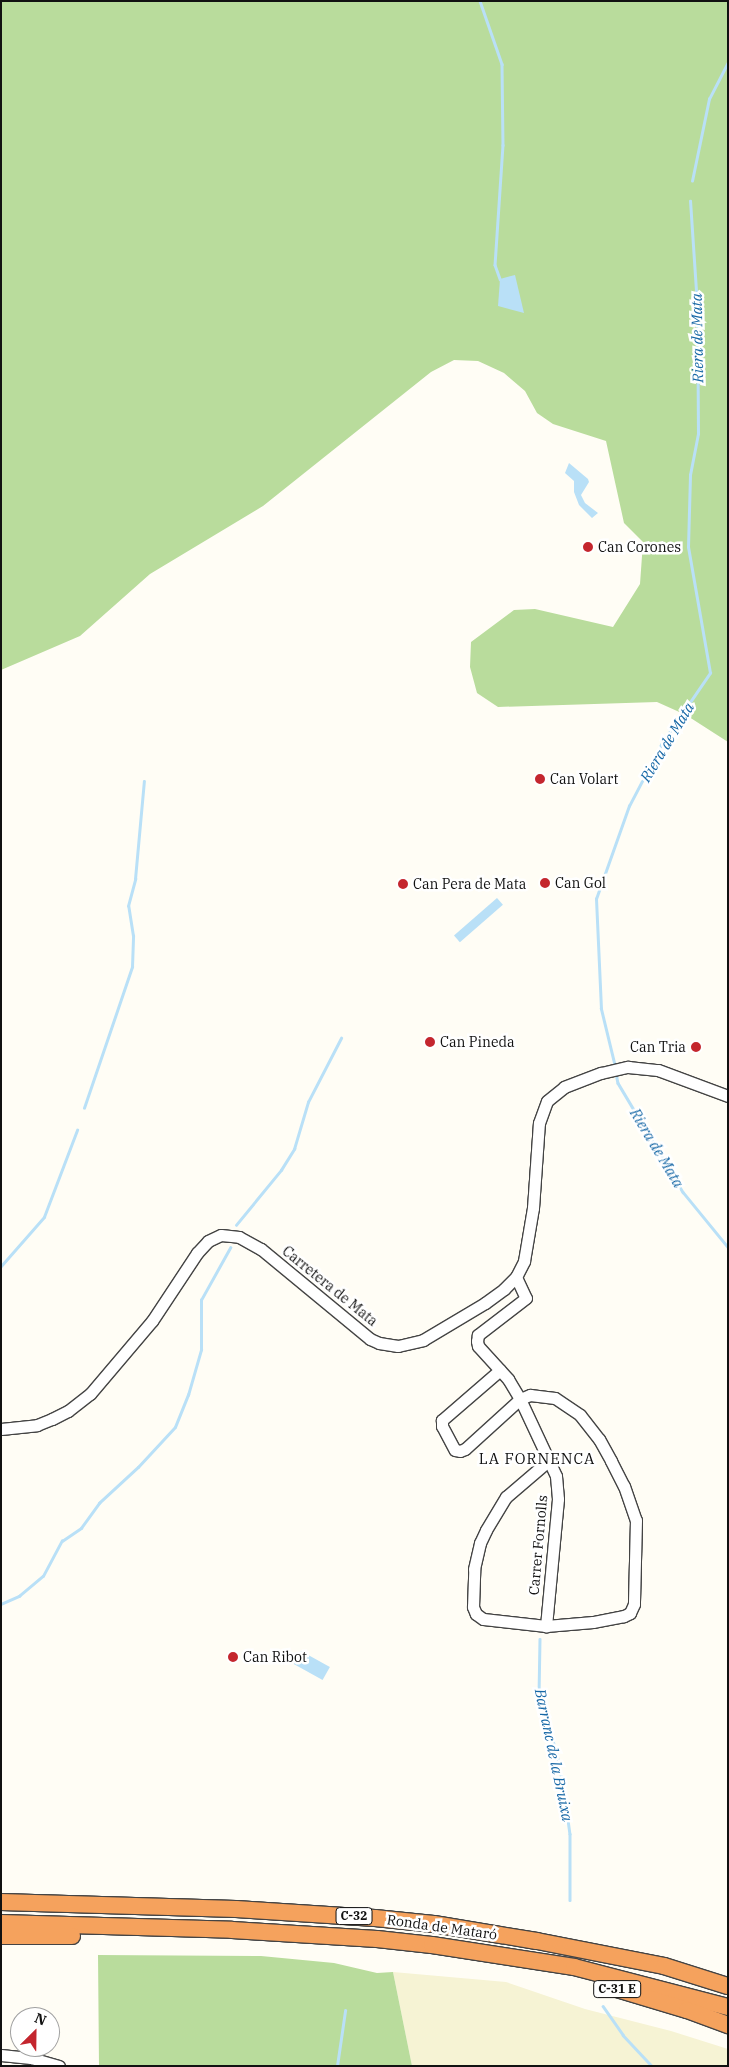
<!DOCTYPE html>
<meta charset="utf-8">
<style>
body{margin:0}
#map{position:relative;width:729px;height:2067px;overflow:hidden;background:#fffdf5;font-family:"IBM Plex Serif",serif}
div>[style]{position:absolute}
.farmland>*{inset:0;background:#f6f3d4}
.forest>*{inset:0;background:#b9dc9c}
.water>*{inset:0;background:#b9e0f7;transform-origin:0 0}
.stream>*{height:2.5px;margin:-1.25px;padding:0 1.25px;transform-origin:1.25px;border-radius:1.25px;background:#b9e0f7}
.roads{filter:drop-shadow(1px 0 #444) drop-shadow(-1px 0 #444) drop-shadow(0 1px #444) drop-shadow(0 -1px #444)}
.minor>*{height:11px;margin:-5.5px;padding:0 5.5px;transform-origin:5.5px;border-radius:5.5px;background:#fff}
.highway>*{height:16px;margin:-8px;padding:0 8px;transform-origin:8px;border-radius:8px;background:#f5a25d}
.dots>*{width:14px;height:14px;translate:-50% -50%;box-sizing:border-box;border:2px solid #fff;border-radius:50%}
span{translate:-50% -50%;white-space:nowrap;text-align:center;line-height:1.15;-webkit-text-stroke:5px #fff;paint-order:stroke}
.shield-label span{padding:1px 4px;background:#fff;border:1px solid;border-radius:4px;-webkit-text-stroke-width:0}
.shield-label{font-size:12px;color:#111;font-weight:700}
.poi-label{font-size:14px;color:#111}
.left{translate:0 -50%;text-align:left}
.right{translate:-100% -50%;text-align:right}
.street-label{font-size:14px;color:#111}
.water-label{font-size:15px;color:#1768a6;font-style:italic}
.neighbourhood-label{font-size:15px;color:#111;letter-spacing:1px}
.frame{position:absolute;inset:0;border:2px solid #111;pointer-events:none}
.north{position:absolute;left:10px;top:2007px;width:50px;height:50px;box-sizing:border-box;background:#fff;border:1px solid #a0a0a0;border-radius:50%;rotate:23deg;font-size:14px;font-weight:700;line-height:20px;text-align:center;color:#111}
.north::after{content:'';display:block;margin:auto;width:18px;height:22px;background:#c4262e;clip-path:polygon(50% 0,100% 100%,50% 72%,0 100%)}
</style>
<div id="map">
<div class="farmland">
<div style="clip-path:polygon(393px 1972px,506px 1982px,585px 2009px,671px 2031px,728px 2049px,728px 2066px,412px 2066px)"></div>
</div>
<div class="forest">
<div style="clip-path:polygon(1px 1px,728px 1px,728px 742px,686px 715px,657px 702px,498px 707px,477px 693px,470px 667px,471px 642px,514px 610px,535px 609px,613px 627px,640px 584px,643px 542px,624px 523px,606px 441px,553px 424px,537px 413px,525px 391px,504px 373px,478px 361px,454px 360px,431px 372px,263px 506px,150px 574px,80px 636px,1px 670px)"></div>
<div style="clip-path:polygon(98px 1955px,261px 1956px,334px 1963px,377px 1973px,393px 1972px,412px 2066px,99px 2066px)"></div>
</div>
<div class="water">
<div style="clip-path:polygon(515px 275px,524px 313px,498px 306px,500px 279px)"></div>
<div style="clip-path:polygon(569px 463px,588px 479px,589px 482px,581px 495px,585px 503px,598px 513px,592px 518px,579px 505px,574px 492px,574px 481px,565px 473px)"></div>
<div style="left:497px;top:898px;width:9px;height:57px;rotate:49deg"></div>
<div style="left:301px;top:1651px;width:33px;height:15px;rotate:29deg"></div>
</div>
<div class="stream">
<div style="left:480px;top:1px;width:67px;rotate:70.8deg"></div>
<div style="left:502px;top:64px;width:81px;rotate:89.3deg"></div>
<div style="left:503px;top:145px;width:120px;rotate:93.8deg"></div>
<div style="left:495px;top:265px;width:15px;rotate:70deg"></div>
<div style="left:692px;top:181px;width:84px;rotate:-78.3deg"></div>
<div style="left:709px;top:99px;width:42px;rotate:-62.8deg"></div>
<div style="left:615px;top:1067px;width:60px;rotate:-103.6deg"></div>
<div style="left:601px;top:1009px;width:110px;rotate:-92.6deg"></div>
<div style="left:596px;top:899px;width:99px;rotate:-70.5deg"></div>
<div style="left:629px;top:806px;width:71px;rotate:-62.4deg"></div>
<div style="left:662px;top:743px;width:85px;rotate:-55.6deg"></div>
<div style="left:710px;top:673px;width:128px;rotate:-99.9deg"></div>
<div style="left:688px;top:547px;width:72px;rotate:-88.4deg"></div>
<div style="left:690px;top:475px;width:42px;rotate:-79deg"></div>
<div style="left:698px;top:434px;width:128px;rotate:-90.4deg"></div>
<div style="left:697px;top:306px;width:105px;rotate:-93.8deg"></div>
<div style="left:616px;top:1073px;width:10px;rotate:79deg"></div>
<div style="left:618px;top:1083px;width:127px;rotate:59.2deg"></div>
<div style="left:683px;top:1192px;width:71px;rotate:50.7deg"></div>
<div style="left:84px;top:1108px;width:149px;rotate:-71.2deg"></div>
<div style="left:132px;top:967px;width:31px;rotate:-88deg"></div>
<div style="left:133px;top:936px;width:30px;rotate:-99deg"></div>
<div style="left:128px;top:906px;width:28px;rotate:-75deg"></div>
<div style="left:135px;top:879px;width:98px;rotate:-84.8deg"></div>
<div style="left:236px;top:1225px;width:71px;rotate:-50.7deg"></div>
<div style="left:281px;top:1170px;width:25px;rotate:-58deg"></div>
<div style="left:294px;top:1149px;width:49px;rotate:-73.4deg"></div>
<div style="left:308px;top:1102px;width:72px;rotate:-62.7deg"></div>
<div style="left:1px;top:1266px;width:65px;rotate:-48.7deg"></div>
<div style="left:44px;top:1217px;width:93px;rotate:-69.2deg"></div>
<div style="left:1px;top:1604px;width:20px;rotate:-24deg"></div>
<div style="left:19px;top:1596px;width:31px;rotate:-40deg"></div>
<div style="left:43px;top:1576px;width:40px;rotate:-62deg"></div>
<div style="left:62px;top:1541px;width:23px;rotate:-34deg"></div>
<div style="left:81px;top:1528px;width:31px;rotate:-54deg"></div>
<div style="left:99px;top:1503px;width:53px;rotate:-42.7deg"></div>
<div style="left:138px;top:1467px;width:54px;rotate:-47.2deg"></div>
<div style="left:175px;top:1427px;width:35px;rotate:-68deg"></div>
<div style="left:188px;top:1395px;width:47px;rotate:-73.9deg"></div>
<div style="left:201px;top:1350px;width:50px;rotate:-90deg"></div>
<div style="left:201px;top:1300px;width:60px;rotate:-60.9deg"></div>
<div style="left:540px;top:1639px;width:55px;rotate:91deg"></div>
<div style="left:539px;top:1694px;width:63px;rotate:73.3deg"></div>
<div style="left:557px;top:1754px;width:38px;rotate:79deg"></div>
<div style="left:564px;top:1791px;width:43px;rotate:82.1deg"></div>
<div style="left:570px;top:1834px;width:66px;rotate:90deg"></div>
<div style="left:603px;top:2006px;width:35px;rotate:55deg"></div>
<div style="left:623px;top:2035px;width:42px;rotate:46.9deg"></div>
<div style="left:337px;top:2066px;width:56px;rotate:-81.7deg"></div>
</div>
<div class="roads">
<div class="minor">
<div style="left:516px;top:1277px;width:23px;rotate:65deg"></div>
<div style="left:526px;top:1298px;width:61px;rotate:142.4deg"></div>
<div style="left:478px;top:1335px;width:6px;rotate:99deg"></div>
<div style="left:477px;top:1341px;width:5px;rotate:79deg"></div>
<div style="left:478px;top:1346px;width:45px;rotate:47.7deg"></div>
<div style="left:508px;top:1379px;width:23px;rotate:59deg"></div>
<div style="left:520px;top:1399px;width:85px;rotate:64.9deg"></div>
<div style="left:556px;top:1476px;width:23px;rotate:85deg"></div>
<div style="left:558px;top:1499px;width:128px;rotate:95.4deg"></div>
<div style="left:500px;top:1370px;width:77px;rotate:139.2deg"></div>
<div style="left:442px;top:1420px;width:6px;rotate:90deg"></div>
<div style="left:442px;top:1426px;width:27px;rotate:62deg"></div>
<div style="left:455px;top:1450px;width:5px;rotate:11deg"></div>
<div style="left:460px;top:1451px;width:5px;rotate:-22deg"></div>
<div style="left:465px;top:1449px;width:74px;rotate:-42.3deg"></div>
<div style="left:520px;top:1399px;width:11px;rotate:-22deg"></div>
<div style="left:530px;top:1395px;width:25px;rotate:7deg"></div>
<div style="left:555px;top:1398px;width:30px;rotate:34deg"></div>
<div style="left:580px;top:1415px;width:31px;rotate:52deg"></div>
<div style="left:599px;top:1439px;width:25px;rotate:61deg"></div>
<div style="left:611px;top:1461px;width:28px;rotate:63deg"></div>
<div style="left:624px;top:1486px;width:36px;rotate:71deg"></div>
<div style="left:636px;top:1520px;width:84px;rotate:91.4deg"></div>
<div style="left:634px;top:1604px;width:10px;rotate:114deg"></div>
<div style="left:630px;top:1613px;width:7px;rotate:153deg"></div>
<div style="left:624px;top:1616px;width:32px;rotate:169deg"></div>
<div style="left:593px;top:1622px;width:47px;rotate:175.1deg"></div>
<div style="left:546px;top:1626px;width:63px;rotate:-173.7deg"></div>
<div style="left:483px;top:1619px;width:9px;rotate:-144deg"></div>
<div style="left:476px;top:1614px;width:8px;rotate:-113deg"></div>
<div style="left:473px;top:1607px;width:38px;rotate:-88deg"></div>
<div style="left:474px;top:1569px;width:27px;rotate:-77deg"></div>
<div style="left:480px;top:1543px;width:14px;rotate:-65deg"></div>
<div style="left:486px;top:1530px;width:39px;rotate:-59deg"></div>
<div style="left:506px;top:1497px;width:55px;rotate:-40.6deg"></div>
<div style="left:1px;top:1429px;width:36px;rotate:-6deg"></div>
<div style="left:37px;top:1425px;width:16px;rotate:-22deg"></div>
<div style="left:52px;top:1419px;width:18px;rotate:-27deg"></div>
<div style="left:68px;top:1411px;width:28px;rotate:-38deg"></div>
<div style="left:90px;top:1394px;width:96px;rotate:-49.7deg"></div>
<div style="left:152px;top:1321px;width:82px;rotate:-56.5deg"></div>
<div style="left:197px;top:1253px;width:16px;rotate:-47deg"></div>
<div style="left:208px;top:1241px;width:14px;rotate:-25deg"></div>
<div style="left:221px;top:1235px;width:18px;rotate:6deg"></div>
<div style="left:239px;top:1237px;width:25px;rotate:29deg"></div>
<div style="left:261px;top:1249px;width:141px;rotate:39.5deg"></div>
<div style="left:370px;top:1339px;width:10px;rotate:24deg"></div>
<div style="left:379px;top:1343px;width:19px;rotate:9deg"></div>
<div style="left:398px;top:1346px;width:26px;rotate:-13deg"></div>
<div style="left:423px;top:1340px;width:72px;rotate:-30.8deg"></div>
<div style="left:485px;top:1303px;width:24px;rotate:-36deg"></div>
<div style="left:504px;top:1289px;width:17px;rotate:-45deg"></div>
<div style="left:516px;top:1277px;width:18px;rotate:-63deg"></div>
<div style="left:524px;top:1261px;width:54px;rotate:-80.4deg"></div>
<div style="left:533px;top:1208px;width:85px;rotate:-86deg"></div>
<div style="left:539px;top:1123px;width:23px;rotate:-70deg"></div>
<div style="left:547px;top:1101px;width:22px;rotate:-39deg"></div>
<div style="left:564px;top:1087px;width:40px;rotate:-21deg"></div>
<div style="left:601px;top:1073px;width:28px;rotate:-13deg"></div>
<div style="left:628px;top:1067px;width:30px;rotate:6deg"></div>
<div style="left:658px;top:1070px;width:75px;rotate:20.4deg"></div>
<div style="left:1px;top:2055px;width:30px;rotate:6deg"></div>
<div style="left:31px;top:2058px;width:29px;rotate:16deg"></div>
</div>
<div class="highway">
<div style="left:1px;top:1902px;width:235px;rotate:1.7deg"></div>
<div style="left:236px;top:1909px;width:139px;rotate:3.7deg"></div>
<div style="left:375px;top:1918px;width:59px;rotate:5.8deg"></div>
<div style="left:434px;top:1924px;width:104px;rotate:9.4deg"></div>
<div style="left:537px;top:1941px;width:129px;rotate:11.1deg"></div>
<div style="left:664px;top:1966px;width:67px;rotate:17.4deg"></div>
<div style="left:1px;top:1923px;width:231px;rotate:1.7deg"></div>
<div style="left:232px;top:1930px;width:145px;rotate:3.6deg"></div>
<div style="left:377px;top:1939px;width:55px;rotate:6.2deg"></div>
<div style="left:432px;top:1945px;width:144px;rotate:8.8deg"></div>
<div style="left:574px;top:1967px;width:159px;rotate:14.6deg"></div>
<div style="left:1px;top:1936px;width:71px"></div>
<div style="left:617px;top:1989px;width:73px;rotate:16.7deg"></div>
<div style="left:687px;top:2010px;width:44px;rotate:20.1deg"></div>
</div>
</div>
<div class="dots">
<div style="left:588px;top:547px;background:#c4262e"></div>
<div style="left:540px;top:779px;background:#c4262e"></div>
<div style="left:545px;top:883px;background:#c4262e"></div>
<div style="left:403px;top:884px;background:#c4262e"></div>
<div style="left:430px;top:1042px;background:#c4262e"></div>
<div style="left:696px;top:1047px;background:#c4262e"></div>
<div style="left:233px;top:1657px;background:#c4262e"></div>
</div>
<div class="shield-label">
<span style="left:354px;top:1916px">C-32</span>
<span style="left:617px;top:1989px">C-31 E</span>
</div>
<div class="poi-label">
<span class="left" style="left:598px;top:547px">Can Corones</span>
<span class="left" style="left:550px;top:779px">Can Volart</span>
<span class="left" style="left:555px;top:883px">Can Gol</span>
<span class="left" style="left:413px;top:884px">Can Pera de Mata</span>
<span class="left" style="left:440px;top:1042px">Can Pineda</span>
<span class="right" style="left:686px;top:1047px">Can Tria</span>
<span class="left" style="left:243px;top:1657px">Can Ribot</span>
</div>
<div class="street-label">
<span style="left:330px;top:1286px;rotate:39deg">Carretera de Mata</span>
<span style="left:538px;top:1545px;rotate:-85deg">Carrer Fornolls</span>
<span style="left:442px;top:1927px;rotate:8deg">Ronda de Mataró</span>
</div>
<div class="water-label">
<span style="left:697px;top:338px;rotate:-91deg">Riera de Mata</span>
<span style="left:667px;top:742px;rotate:-59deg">Riera de Mata</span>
<span style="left:657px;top:1148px;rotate:59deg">Riera de Mata</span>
<span style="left:554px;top:1755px;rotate:78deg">Barranc de la Bruixa</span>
</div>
<div class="neighbourhood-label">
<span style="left:537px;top:1459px">LA FORNENCA</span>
</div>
<div class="frame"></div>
<div class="north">N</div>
</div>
